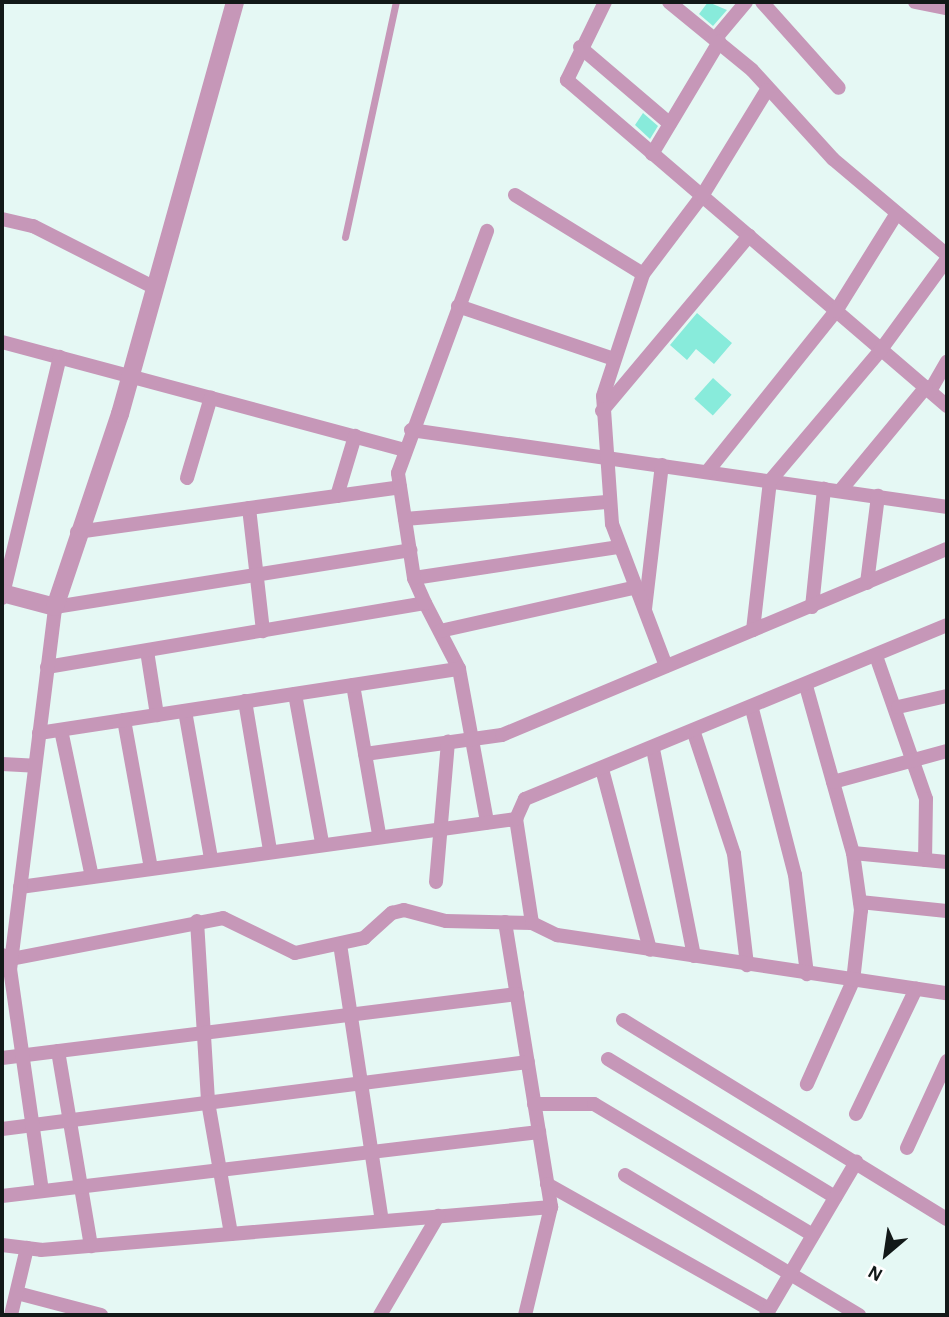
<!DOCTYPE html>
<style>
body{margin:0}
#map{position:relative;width:949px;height:1317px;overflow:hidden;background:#e5f8f4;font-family:"Alegreya Sans",sans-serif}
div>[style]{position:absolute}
.building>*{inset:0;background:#88ebdb;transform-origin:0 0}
.service>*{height:7px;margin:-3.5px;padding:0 3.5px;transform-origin:3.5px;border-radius:3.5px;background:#c697b8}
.minor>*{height:14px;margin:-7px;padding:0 7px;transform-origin:7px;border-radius:7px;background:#c697b8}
.tertiary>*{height:18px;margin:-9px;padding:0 9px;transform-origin:9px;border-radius:9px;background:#c697b8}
span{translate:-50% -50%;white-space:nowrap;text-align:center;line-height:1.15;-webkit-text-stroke:5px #fff;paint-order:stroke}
.frame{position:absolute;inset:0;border:4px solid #121918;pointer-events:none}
.north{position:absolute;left:851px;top:1219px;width:70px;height:70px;-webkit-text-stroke:5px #fff;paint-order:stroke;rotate:209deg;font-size:19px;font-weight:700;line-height:28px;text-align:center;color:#121918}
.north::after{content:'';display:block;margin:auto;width:24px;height:32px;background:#121918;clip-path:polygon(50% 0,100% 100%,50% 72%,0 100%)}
</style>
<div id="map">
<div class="building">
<div style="clip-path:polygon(708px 2px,727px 10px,713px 26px,699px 14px)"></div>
<div style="clip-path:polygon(643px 113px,658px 126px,650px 139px,635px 125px)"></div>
<div style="clip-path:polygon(697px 313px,732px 343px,714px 364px,696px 349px,687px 360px,670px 345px)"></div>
<div style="left:713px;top:378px;width:25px;height:28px;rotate:42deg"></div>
</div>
<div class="service">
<div style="left:345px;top:237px;width:240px;rotate:-77.8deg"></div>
</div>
<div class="minor">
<div style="left:605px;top:2px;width:87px;rotate:116deg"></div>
<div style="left:567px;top:80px;width:501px;rotate:40.63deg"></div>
<div style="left:669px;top:2px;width:107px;rotate:39.3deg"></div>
<div style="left:752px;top:70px;width:120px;rotate:47.7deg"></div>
<div style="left:833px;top:159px;width:149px;rotate:40.1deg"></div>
<div style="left:762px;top:2px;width:115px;rotate:48.2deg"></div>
<div style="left:915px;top:2px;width:33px;rotate:11deg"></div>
<div style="left:715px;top:39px;width:48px;rotate:-50deg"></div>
<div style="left:580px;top:47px;width:118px;rotate:40.5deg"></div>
<div style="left:652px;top:154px;width:131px;rotate:-59.1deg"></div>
<div style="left:515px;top:195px;width:150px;rotate:31.7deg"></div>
<div style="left:2px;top:219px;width:32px;rotate:13deg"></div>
<div style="left:33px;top:226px;width:137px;rotate:26.9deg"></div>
<div style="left:458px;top:306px;width:162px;rotate:18.8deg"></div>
<div style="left:2px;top:342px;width:416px;rotate:15deg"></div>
<div style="left:930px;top:391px;width:34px;rotate:-60deg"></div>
<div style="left:602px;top:411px;width:229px;rotate:-50deg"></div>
<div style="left:411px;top:430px;width:542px;rotate:8.17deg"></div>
<div style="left:707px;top:472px;width:206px;rotate:-51.3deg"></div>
<div style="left:836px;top:311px;width:115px;rotate:-58.1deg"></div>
<div style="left:187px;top:478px;width:84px;rotate:-73.5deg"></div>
<div style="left:840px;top:491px;width:135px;rotate:-50.4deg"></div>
<div style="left:337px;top:496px;width:63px;rotate:-73.3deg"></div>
<div style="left:249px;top:508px;width:124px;rotate:83.5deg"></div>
<div style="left:405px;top:519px;width:205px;rotate:-4.8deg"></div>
<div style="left:77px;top:532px;width:326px;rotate:-7.9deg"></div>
<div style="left:414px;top:578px;width:206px;rotate:-8.6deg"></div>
<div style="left:867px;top:583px;width:88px;rotate:-82.8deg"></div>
<div style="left:2px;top:598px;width:248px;rotate:-76.5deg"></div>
<div style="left:425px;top:603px;width:74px;rotate:62.7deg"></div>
<div style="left:459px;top:669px;width:156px;rotate:79.6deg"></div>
<div style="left:812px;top:607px;width:119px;rotate:-84.2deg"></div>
<div style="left:645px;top:609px;width:145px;rotate:-83.3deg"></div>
<div style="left:753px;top:630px;width:150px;rotate:-83.5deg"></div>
<div style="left:770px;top:481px;width:170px;rotate:-49.8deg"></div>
<div style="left:880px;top:351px;width:114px;rotate:-53.9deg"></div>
<div style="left:440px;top:631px;width:198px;rotate:-12.6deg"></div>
<div style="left:147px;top:651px;width:65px;rotate:81.1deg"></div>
<div style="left:876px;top:656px;width:151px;rotate:70.7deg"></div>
<div style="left:926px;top:799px;width:61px;rotate:90.9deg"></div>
<div style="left:666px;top:666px;width:152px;rotate:-110.8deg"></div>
<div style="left:612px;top:524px;width:128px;rotate:-94deg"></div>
<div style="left:603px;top:396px;width:128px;rotate:-71.8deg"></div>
<div style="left:643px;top:274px;width:98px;rotate:-52.9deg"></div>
<div style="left:702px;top:196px;width:124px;rotate:-58.5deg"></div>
<div style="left:47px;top:667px;width:383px;rotate:-9.6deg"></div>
<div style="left:425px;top:603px;width:27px;rotate:-114deg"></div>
<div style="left:414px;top:578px;width:106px;rotate:-98.7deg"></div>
<div style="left:398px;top:473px;width:258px;rotate:-69.8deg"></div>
<div style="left:353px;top:685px;width:151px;rotate:80.1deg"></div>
<div style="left:806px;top:686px;width:173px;rotate:74.3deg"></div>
<div style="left:853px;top:853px;width:58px;rotate:82deg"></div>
<div style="left:861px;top:910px;width:71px;rotate:96.4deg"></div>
<div style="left:853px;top:981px;width:113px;rotate:114.1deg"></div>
<div style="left:295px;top:694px;width:151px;rotate:79.7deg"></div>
<div style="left:245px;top:701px;width:151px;rotate:80.5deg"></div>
<div style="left:898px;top:707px;width:50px;rotate:-12.7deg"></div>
<div style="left:752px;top:709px;width:171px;rotate:75.5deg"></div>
<div style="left:795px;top:875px;width:100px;rotate:83.1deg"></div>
<div style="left:185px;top:711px;width:150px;rotate:80deg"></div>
<div style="left:124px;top:720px;width:150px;rotate:79.7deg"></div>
<div style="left:61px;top:730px;width:150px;rotate:78.1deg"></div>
<div style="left:39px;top:733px;width:425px;rotate:-8.7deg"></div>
<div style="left:694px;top:733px;width:127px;rotate:71.7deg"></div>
<div style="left:734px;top:854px;width:112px;rotate:83.3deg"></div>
<div style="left:653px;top:749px;width:211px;rotate:78.8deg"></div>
<div style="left:365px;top:754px;width:138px;rotate:-7.9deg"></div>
<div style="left:502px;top:735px;width:482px;rotate:-22.7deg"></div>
<div style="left:2px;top:764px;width:33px;rotate:3deg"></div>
<div style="left:602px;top:769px;width:187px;rotate:75.1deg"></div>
<div style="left:833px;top:782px;width:118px;rotate:-15.2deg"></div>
<div style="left:853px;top:853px;width:94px;rotate:5.5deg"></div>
<div style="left:436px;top:882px;width:141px;rotate:-85.1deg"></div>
<div style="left:20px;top:887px;width:501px;rotate:-7.81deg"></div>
<div style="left:860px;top:902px;width:87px;rotate:5.9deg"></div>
<div style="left:197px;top:921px;width:181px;rotate:86.5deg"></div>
<div style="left:208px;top:1102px;width:134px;rotate:80.1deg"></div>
<div style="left:505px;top:922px;width:289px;rotate:80.8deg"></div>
<div style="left:551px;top:1207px;width:111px;rotate:103.5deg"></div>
<div style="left:532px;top:923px;width:105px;rotate:-98.7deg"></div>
<div style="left:516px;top:819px;width:22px;rotate:-66deg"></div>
<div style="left:525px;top:799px;width:456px;rotate:-22.4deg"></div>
<div style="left:340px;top:944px;width:280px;rotate:81.4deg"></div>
<div style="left:2px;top:955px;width:10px;rotate:24deg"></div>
<div style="left:11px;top:959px;width:216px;rotate:-10.9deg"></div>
<div style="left:223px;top:918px;width:80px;rotate:25.9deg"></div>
<div style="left:295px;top:953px;width:71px;rotate:-12.3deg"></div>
<div style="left:364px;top:938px;width:38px;rotate:-42deg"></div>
<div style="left:392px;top:913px;width:12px;rotate:-14deg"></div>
<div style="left:404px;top:910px;width:43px;rotate:14.7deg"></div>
<div style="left:446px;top:921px;width:86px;rotate:1.3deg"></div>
<div style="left:532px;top:923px;width:28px;rotate:26deg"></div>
<div style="left:557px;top:935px;width:394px;rotate:8.5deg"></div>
<div style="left:623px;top:1020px;width:380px;rotate:31.6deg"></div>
<div style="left:58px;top:1051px;width:198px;rotate:80.4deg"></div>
<div style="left:2px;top:1058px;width:519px;rotate:-7.08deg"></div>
<div style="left:608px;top:1059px;width:266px;rotate:31.3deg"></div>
<div style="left:534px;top:1104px;width:60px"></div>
<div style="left:594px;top:1104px;width:255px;rotate:30.9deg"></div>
<div style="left:856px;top:1114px;width:139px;rotate:-64.4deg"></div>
<div style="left:2px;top:1129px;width:530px;rotate:-7.26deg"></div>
<div style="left:907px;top:1148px;width:96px;rotate:-65.3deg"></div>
<div style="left:625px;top:1175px;width:273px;rotate:30.9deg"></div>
<div style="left:547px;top:1184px;width:255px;rotate:29.4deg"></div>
<div style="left:42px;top:1191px;width:223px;rotate:-98.2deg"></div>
<div style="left:10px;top:970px;width:366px;rotate:-82.9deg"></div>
<div style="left:55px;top:607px;width:360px;rotate:-9.1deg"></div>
<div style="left:2px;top:1196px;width:541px;rotate:-6.8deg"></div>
<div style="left:2px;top:1245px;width:39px;rotate:7deg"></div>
<div style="left:41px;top:1250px;width:512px;rotate:-4.82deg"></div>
<div style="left:17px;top:1293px;width:87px;rotate:14.7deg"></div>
<div style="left:11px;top:1315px;width:69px;rotate:-76.6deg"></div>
<div style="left:380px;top:1315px;width:115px;rotate:-59.6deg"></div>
<div style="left:766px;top:1315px;width:178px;rotate:-59.5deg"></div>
</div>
<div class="tertiary">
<div style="left:2px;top:593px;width:55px;rotate:14.8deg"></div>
<div style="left:55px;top:607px;width:204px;rotate:-71.4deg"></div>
<div style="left:120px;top:414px;width:428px;rotate:-74.4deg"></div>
</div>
<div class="frame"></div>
<div class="north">N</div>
</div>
